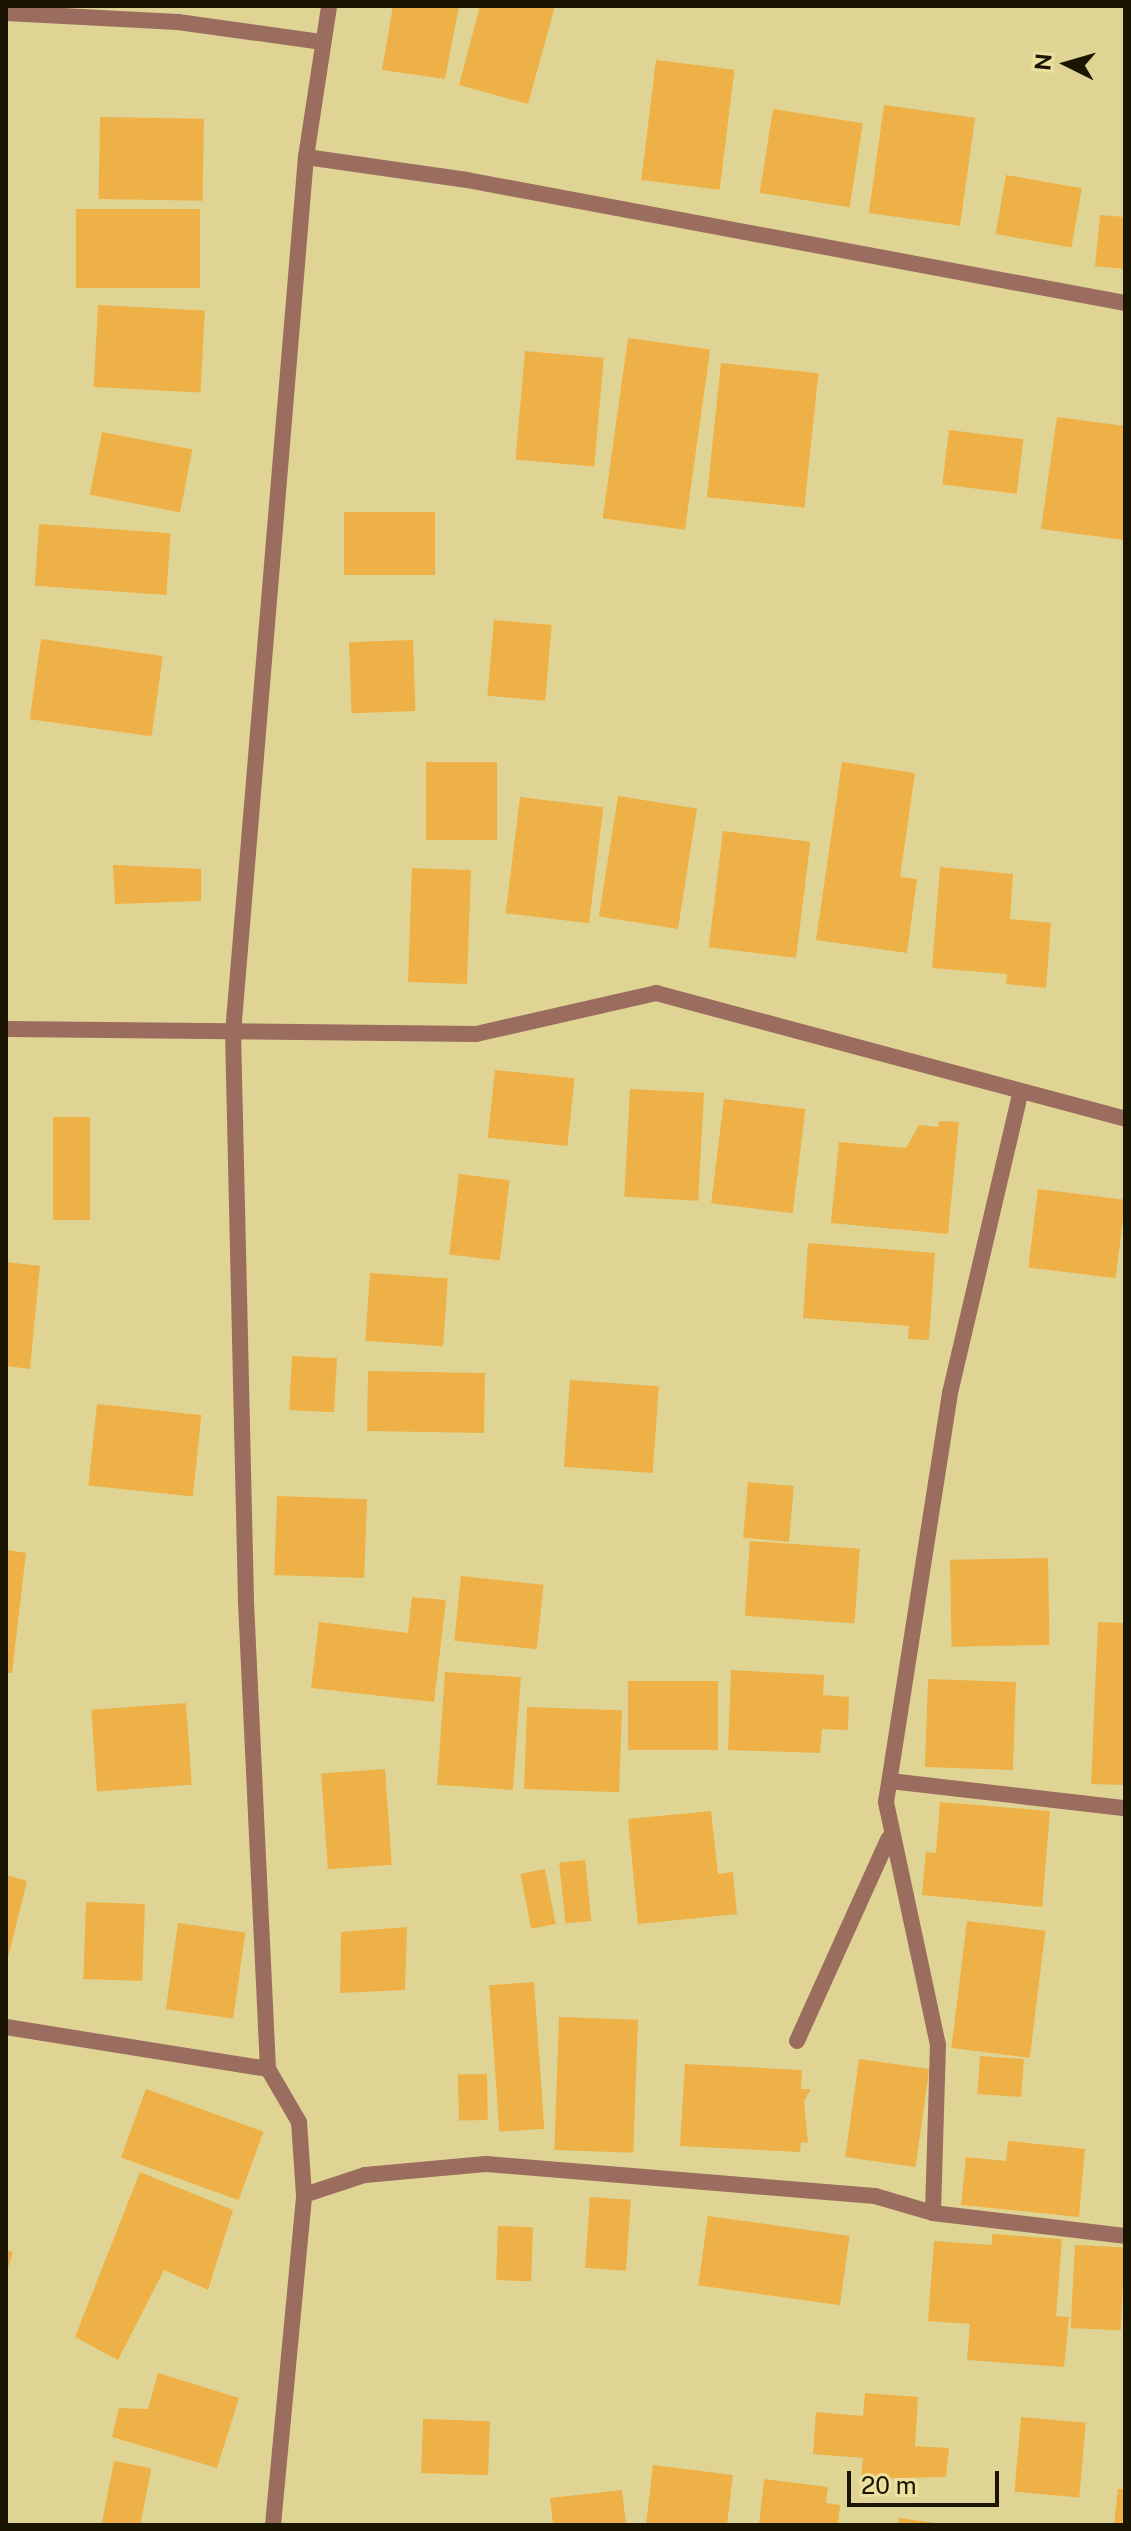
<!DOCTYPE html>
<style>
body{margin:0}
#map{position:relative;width:1131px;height:2531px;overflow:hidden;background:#e0d494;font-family:"Public Sans",sans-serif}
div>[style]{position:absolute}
.building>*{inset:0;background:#edb147;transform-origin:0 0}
.minor>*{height:16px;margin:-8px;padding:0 8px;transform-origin:8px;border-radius:8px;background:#9b6d5f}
span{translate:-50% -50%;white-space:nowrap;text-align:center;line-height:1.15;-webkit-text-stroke:6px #ede1a1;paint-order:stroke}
.frame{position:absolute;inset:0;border:8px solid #1a1500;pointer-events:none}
.north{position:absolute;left:1027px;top:24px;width:80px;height:80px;-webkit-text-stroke:6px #ede1a1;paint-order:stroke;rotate:275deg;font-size:22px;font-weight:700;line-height:32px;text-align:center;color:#1a1500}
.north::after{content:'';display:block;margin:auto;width:28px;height:36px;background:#1a1500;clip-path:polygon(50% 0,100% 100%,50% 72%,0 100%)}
.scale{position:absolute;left:847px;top:2471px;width:152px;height:36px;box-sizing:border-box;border:4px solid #1a1500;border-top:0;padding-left:10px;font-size:24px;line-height:28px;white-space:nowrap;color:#1a1500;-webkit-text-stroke:6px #ede1a1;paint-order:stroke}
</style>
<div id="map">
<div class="building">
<div style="clip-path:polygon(393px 6px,459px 6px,445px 79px,382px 70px)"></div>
<div style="clip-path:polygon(480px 6px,555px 6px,528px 104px,459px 85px)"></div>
<div style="left:656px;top:60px;width:79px;height:121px;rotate:7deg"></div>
<div style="left:884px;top:105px;width:92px;height:109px;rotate:8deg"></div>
<div style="left:773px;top:109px;width:91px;height:85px;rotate:9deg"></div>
<div style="left:100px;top:117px;width:104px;height:82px;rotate:1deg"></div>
<div style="left:1006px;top:175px;width:77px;height:60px;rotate:10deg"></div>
<div style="left:76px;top:209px;width:124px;height:79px"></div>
<div style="clip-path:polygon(1100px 215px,1125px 217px,1125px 269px,1095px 266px)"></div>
<div style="left:98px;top:305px;width:107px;height:82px;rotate:3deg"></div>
<div style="left:628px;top:338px;width:83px;height:182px;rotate:8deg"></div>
<div style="left:525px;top:351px;width:79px;height:109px;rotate:5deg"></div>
<div style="left:721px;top:363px;width:98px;height:135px;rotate:6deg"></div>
<div style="clip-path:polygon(1057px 417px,1125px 426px,1125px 540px,1041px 529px)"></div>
<div style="left:949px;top:430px;width:75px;height:55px;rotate:7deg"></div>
<div style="left:102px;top:432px;width:92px;height:64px;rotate:11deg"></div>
<div style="left:435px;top:512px;width:63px;height:91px;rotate:90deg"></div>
<div style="left:39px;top:524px;width:132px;height:62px;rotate:4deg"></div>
<div style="left:494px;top:620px;width:58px;height:76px;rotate:5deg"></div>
<div style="left:41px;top:639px;width:123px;height:81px;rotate:8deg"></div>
<div style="left:413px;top:640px;width:71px;height:64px;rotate:88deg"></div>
<div style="left:426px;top:762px;width:71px;height:78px"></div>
<div style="clip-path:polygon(842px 762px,915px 773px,900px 877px,917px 879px,907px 953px,816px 940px)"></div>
<div style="left:618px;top:796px;width:80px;height:122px;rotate:9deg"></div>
<div style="left:520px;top:797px;width:84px;height:117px;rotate:7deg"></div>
<div style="left:723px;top:831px;width:88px;height:117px;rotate:7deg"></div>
<div style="clip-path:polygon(113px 865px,201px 869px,201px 901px,115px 904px)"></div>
<div style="clip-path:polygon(940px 867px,1013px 874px,1010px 919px,1051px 923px,1046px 988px,1006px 984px,1007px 974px,932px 968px)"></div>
<div style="left:412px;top:868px;width:59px;height:114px;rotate:2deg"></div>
<div style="left:495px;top:1070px;width:80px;height:68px;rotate:6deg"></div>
<div style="left:630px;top:1089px;width:74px;height:108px;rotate:3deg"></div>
<div style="left:724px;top:1099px;width:82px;height:105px;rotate:7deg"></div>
<div style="left:53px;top:1117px;width:37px;height:103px"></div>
<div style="clip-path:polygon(939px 1121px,959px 1122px,948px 1234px,831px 1223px,839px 1142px,906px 1148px,919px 1125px,938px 1127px)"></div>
<div style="left:459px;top:1174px;width:51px;height:81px;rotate:7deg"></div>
<div style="left:1038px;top:1189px;width:88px;height:79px;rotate:7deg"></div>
<div style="clip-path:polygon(808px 1243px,935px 1253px,929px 1340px,908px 1339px,909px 1326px,803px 1318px)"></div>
<div style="clip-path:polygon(6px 1262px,40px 1266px,30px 1369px,6px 1366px)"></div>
<div style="left:370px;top:1273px;width:78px;height:68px;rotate:4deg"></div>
<div style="left:292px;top:1356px;width:45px;height:54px;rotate:3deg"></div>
<div style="left:368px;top:1371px;width:117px;height:60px;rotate:1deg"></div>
<div style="left:570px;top:1380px;width:89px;height:87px;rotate:4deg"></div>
<div style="left:97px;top:1404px;width:105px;height:82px;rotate:6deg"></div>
<div style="left:748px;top:1482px;width:46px;height:56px;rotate:5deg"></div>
<div style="left:277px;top:1496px;width:90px;height:79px;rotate:2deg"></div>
<div style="left:750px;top:1541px;width:110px;height:75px;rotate:4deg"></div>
<div style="clip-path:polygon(6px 1550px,26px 1553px,12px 1673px,6px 1673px)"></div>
<div style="left:1048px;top:1558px;width:87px;height:98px;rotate:89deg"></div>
<div style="left:461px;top:1576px;width:83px;height:65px;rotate:6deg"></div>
<div style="clip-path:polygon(412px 1597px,446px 1600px,434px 1702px,311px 1688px,319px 1622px,408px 1633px)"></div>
<div style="clip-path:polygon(1098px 1622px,1125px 1623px,1125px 1785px,1091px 1784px)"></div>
<div style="clip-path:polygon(731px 1670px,824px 1675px,823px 1695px,849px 1697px,848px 1730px,822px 1729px,820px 1753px,728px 1750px)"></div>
<div style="left:445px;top:1672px;width:76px;height:113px;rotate:4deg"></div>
<div style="left:928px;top:1679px;width:88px;height:88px;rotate:2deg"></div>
<div style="left:628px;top:1681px;width:90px;height:69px"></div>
<div style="left:186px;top:1703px;width:82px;height:95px;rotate:86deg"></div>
<div style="left:527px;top:1707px;width:95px;height:82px;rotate:2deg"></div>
<div style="left:385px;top:1769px;width:96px;height:64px;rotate:86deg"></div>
<div style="clip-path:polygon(940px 1802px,1050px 1811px,1042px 1907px,922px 1895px,926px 1852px,936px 1853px)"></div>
<div style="clip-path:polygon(711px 1811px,718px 1874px,733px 1872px,737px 1914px,638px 1924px,628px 1819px)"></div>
<div style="left:585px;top:1860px;width:61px;height:26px;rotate:84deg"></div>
<div style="left:545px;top:1869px;width:56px;height:25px;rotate:79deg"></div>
<div style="clip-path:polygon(6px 1875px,27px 1881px,7px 1962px,6px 1962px)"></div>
<div style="left:86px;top:1902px;width:59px;height:77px;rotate:2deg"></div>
<div style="left:967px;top:1921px;width:79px;height:128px;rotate:7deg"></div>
<div style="left:178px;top:1923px;width:68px;height:87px;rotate:8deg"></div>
<div style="clip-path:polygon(407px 1927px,405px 1990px,340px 1993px,341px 1932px)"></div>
<div style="left:534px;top:1982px;width:147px;height:45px;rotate:86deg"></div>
<div style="left:559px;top:2017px;width:79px;height:133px;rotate:2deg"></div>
<div style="left:980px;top:2056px;width:44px;height:38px;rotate:4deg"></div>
<div style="left:859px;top:2059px;width:71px;height:99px;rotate:8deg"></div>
<div style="clip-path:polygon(685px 2064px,802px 2070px,801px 2089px,811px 2089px,804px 2101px,808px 2143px,801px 2142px,800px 2152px,680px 2146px)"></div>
<div style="left:487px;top:2074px;width:46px;height:29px;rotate:89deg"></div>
<div style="left:146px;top:2089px;width:125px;height:73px;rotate:20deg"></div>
<div style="clip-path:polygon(1008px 2141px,1085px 2149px,1079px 2217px,961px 2205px,966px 2157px,1006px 2161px)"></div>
<div style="clip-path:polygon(140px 2172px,233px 2210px,208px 2290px,164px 2270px,118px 2360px,75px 2337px)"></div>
<div style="left:590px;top:2197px;width:41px;height:71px;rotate:4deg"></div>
<div style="left:708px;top:2216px;width:143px;height:70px;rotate:8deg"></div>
<div style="left:498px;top:2226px;width:35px;height:54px;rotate:2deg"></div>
<div style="clip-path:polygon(992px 2234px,1062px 2239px,1056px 2316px,1069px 2317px,1064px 2367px,967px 2360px,970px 2324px,928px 2321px,934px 2241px,992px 2245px)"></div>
<div style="left:1075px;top:2245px;width:50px;height:83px;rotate:3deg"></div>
<div style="clip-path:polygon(6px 2250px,13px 2252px,7px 2271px,6px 2271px)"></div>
<div style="clip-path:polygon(158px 2373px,239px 2398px,217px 2468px,112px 2437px,119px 2408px,148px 2409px)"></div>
<div style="clip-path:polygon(865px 2393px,918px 2397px,915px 2446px,949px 2448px,946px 2477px,861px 2479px,863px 2458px,813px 2454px,816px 2412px,863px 2416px)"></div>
<div style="left:1021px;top:2417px;width:65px;height:75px;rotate:5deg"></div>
<div style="left:423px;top:2419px;width:67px;height:54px;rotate:2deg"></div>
<div style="left:114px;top:2461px;width:38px;height:65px;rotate:11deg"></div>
<div style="clip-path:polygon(653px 2465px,733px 2475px,727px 2525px,646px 2525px)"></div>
<div style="clip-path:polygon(764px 2479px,828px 2487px,826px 2503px,840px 2505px,838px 2525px,759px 2525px)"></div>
<div style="clip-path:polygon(1118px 2489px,1125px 2489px,1125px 2525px,1114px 2525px)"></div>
<div style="clip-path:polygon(622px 2490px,626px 2525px,553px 2525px,550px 2498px)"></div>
<div style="clip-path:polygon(899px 2518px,936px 2523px,935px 2525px,898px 2525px)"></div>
</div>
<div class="minor">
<div style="left:6px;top:13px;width:172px;rotate:3deg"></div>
<div style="left:178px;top:22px;width:146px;rotate:7.9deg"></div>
<div style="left:306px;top:157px;width:163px;rotate:8.1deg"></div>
<div style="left:467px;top:180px;width:669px;rotate:10.59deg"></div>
<div style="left:6px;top:1029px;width:470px;rotate:0.6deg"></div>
<div style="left:476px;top:1034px;width:185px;rotate:-12.8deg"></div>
<div style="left:656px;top:993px;width:486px;rotate:15deg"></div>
<div style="left:890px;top:1781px;width:237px;rotate:6.6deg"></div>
<div style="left:6px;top:2027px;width:265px;rotate:9.1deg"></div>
<div style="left:797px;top:2041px;width:222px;rotate:-65.7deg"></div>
<div style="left:304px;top:2195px;width:64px;rotate:-18.2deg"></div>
<div style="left:365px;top:2175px;width:121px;rotate:-5.2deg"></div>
<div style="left:486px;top:2164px;width:390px;rotate:4.7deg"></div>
<div style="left:875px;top:2196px;width:60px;rotate:16.3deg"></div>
<div style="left:933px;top:2213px;width:193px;rotate:6.8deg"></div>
<div style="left:933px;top:2213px;width:168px;rotate:-88.3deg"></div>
<div style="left:938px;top:2045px;width:249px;rotate:-102.1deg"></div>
<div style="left:886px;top:1802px;width:414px;rotate:-81.1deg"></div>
<div style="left:950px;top:1393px;width:310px;rotate:-76.8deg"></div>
<div style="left:273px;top:2525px;width:331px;rotate:-84.6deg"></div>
<div style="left:304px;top:2195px;width:73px;rotate:-93.9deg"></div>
<div style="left:299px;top:2122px;width:61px;rotate:-120.3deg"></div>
<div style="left:268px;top:2069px;width:470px;rotate:-92.7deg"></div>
<div style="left:246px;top:1600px;width:567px;rotate:-91.31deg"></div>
<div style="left:233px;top:1033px;width:879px;rotate:-85.24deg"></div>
<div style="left:306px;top:157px;width:153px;rotate:-81.3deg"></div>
</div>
<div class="frame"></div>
<div class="north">N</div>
<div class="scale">20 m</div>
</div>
